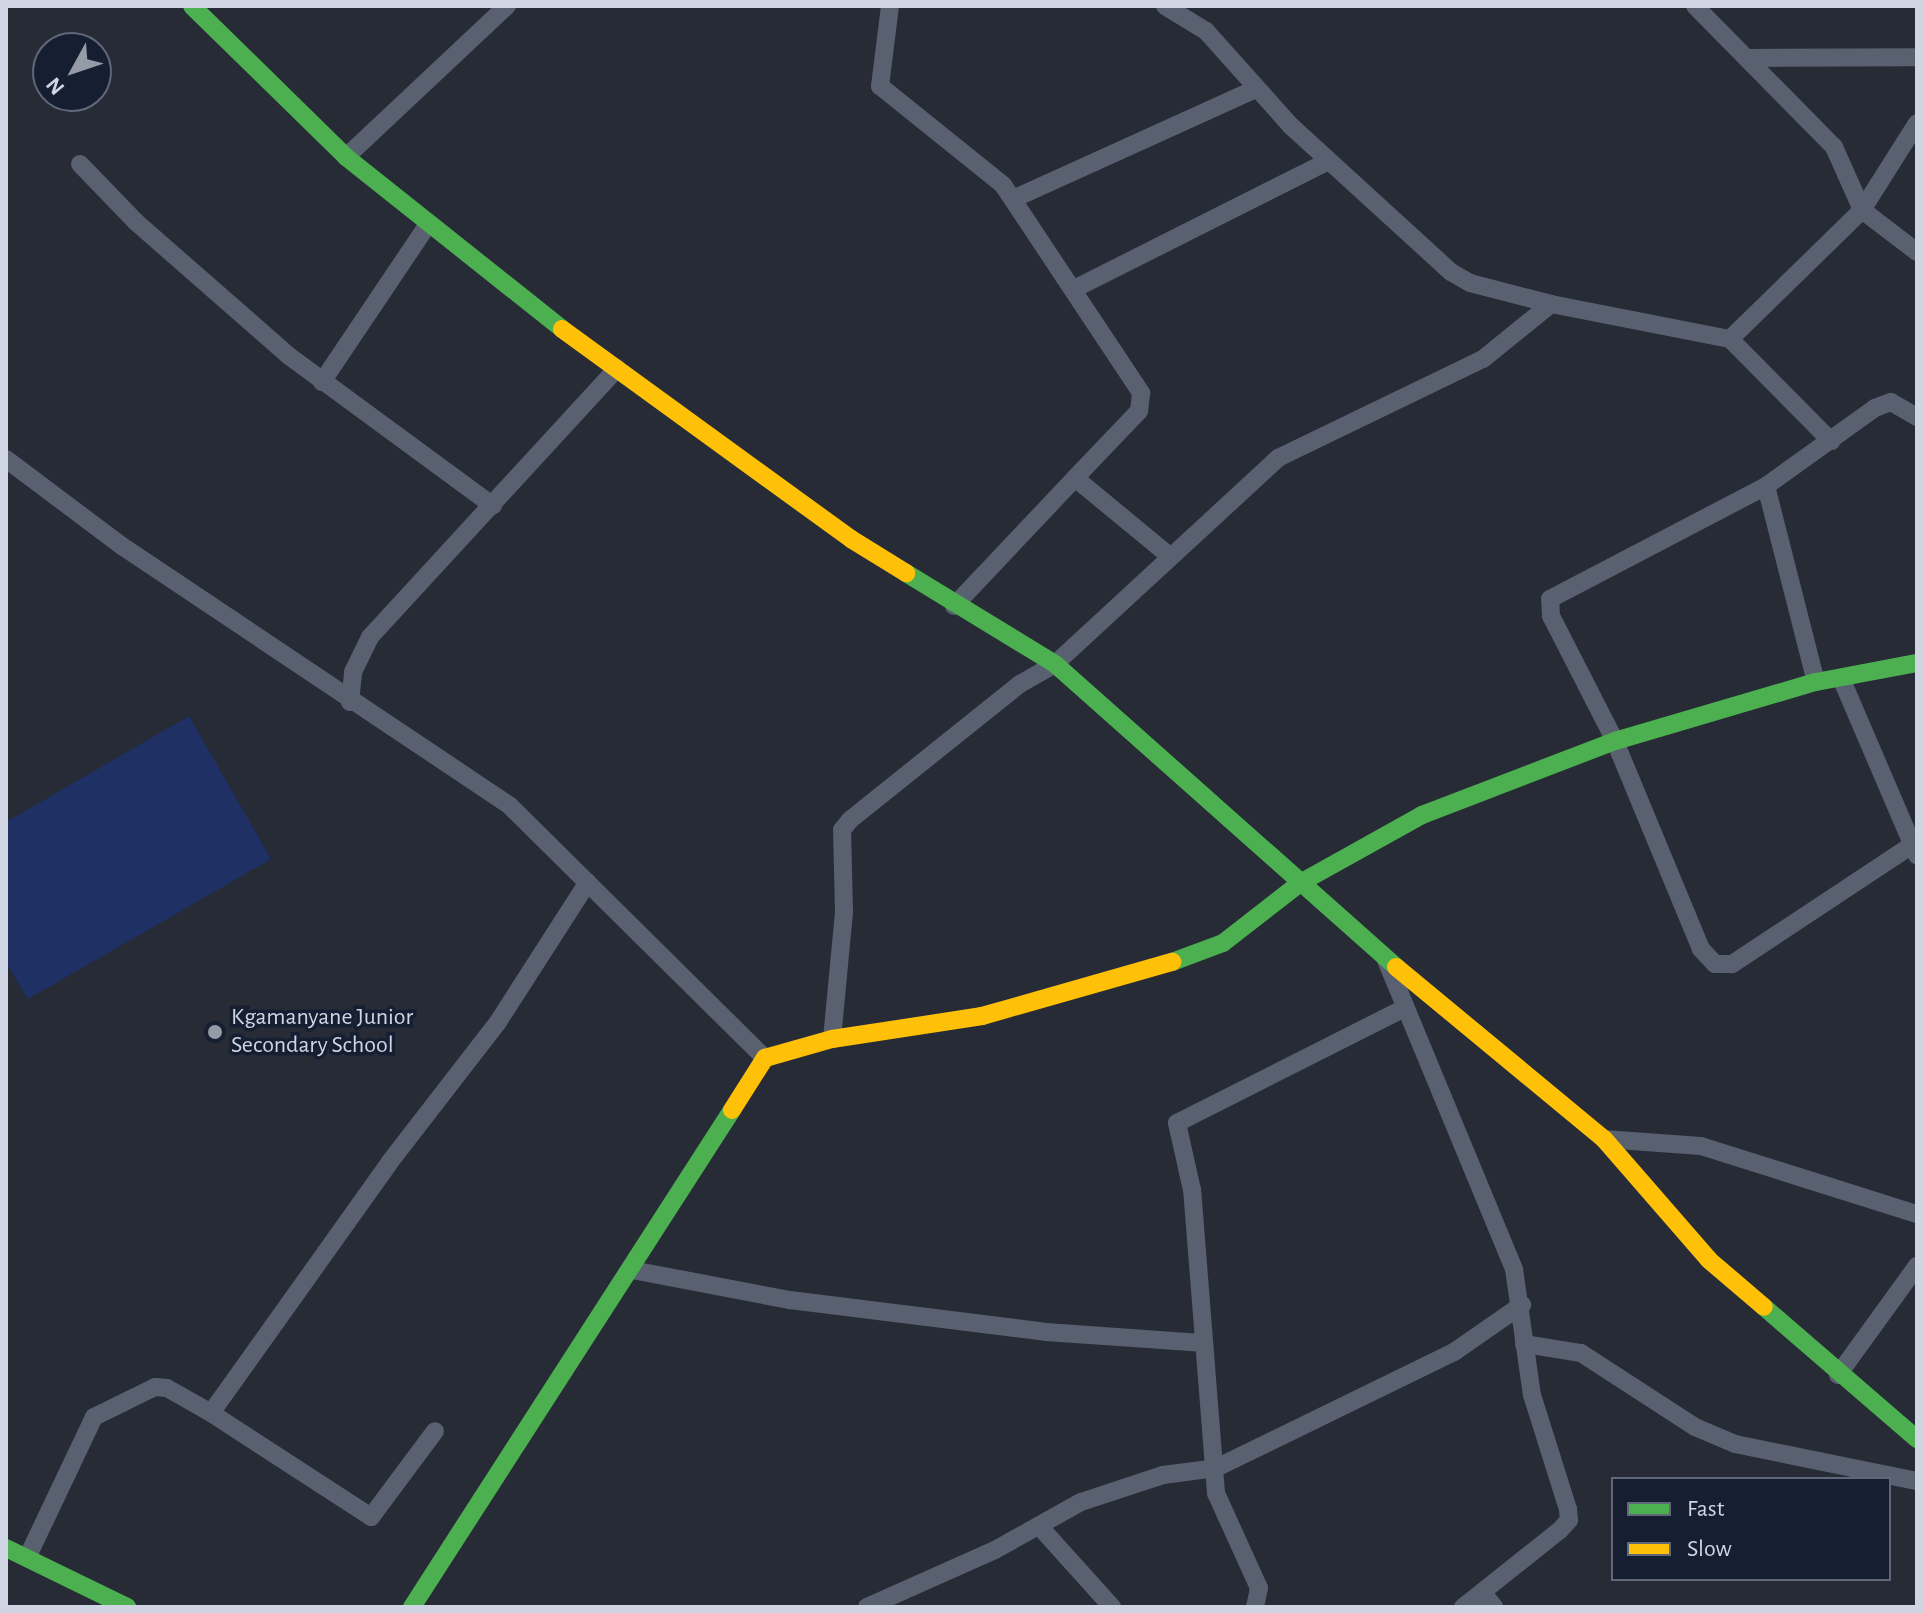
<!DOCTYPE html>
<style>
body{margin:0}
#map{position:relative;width:1923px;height:1613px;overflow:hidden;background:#262b36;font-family:"Alegreya Sans",sans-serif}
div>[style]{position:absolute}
.green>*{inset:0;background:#1e3064}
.street>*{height:18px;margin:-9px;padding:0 9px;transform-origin:9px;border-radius:9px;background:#596070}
.fast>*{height:18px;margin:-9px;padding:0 9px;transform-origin:9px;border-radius:9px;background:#4caf50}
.slow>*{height:18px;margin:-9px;padding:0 9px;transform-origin:9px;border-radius:9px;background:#ffc107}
.dots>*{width:22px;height:22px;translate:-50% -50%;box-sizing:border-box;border:4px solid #161e32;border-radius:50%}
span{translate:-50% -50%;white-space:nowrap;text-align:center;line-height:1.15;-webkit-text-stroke:7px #161e32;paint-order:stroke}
.poi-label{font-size:24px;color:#cfd5e3}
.left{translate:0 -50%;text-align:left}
.frame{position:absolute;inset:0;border:8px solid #cfd5e3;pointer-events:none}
.legend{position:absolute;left:1611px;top:1477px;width:280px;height:104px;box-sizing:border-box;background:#161e32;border:2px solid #606779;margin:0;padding:10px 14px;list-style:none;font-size:24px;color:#cfd5e3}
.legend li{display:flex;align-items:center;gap:16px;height:40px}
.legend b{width:40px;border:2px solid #606779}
.north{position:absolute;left:32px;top:32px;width:80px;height:80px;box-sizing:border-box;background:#161e32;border:2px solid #606779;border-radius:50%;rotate:230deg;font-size:22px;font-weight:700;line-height:32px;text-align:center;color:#cfd5e3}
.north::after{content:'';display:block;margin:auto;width:28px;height:36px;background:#949aa6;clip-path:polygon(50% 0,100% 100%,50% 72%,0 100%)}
</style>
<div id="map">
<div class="green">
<div style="clip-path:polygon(189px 716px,271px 859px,28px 999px,6px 962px,6px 822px)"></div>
</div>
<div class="street">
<div style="left:890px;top:6px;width:81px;rotate:97.1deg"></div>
<div style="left:880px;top:86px;width:158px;rotate:38.8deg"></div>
<div style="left:1003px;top:185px;width:250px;rotate:56.4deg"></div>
<div style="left:1141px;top:393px;width:18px;rotate:96deg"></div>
<div style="left:1139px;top:411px;width:93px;rotate:133.7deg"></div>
<div style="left:1165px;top:6px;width:48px;rotate:31.4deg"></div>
<div style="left:1206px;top:31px;width:127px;rotate:48.2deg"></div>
<div style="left:1291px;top:126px;width:217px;rotate:42.4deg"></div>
<div style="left:1451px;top:272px;width:22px;rotate:30deg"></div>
<div style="left:1470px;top:283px;width:84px;rotate:14.5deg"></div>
<div style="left:1551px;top:304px;width:182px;rotate:11.1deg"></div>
<div style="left:1730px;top:339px;width:185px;rotate:-44.3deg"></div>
<div style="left:1862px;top:210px;width:103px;rotate:-57.7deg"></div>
<div style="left:1695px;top:6px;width:198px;rotate:45.4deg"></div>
<div style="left:1834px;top:147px;width:69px;rotate:66deg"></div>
<div style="left:1862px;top:210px;width:69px;rotate:37.4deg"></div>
<div style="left:1750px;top:58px;width:167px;rotate:-0.3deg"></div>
<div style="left:346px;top:157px;width:221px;rotate:-43.2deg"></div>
<div style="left:80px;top:164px;width:81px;rotate:46deg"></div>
<div style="left:136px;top:222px;width:203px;rotate:41.2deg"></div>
<div style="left:289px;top:356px;width:253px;rotate:36.3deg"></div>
<div style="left:1013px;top:199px;width:267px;rotate:-24.4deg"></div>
<div style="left:1074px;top:289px;width:285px;rotate:-26.7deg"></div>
<div style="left:1730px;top:339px;width:144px;rotate:45.3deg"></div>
<div style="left:322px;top:382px;width:187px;rotate:-56.1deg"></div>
<div style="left:6px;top:459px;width:145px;rotate:36.9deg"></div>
<div style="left:122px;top:546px;width:466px;rotate:33.8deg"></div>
<div style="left:509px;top:805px;width:360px;rotate:44.7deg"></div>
<div style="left:1766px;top:486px;width:202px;rotate:75.7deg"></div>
<div style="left:954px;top:606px;width:176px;rotate:-46.6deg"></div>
<div style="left:1075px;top:478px;width:124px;rotate:39.5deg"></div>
<div style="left:1841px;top:678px;width:193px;rotate:66.8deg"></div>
<div style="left:350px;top:702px;width:30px;rotate:-84deg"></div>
<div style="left:353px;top:672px;width:39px;rotate:-64deg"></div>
<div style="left:370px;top:637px;width:365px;rotate:-47.4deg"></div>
<div style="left:1912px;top:845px;width:216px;rotate:146.5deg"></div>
<div style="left:1732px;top:964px;width:17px;rotate:180deg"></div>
<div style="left:1715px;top:964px;width:21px;rotate:-133deg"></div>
<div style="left:1701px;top:949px;width:225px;rotate:-112.5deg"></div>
<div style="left:1615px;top:741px;width:140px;rotate:-117.1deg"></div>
<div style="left:1551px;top:616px;width:17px;rotate:-93deg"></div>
<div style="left:1550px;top:599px;width:244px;rotate:-27.6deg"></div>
<div style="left:1766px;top:486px;width:134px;rotate:-35.6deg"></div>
<div style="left:1875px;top:408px;width:17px;rotate:-21deg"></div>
<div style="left:1891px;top:402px;width:30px;rotate:30deg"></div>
<div style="left:1386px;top:960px;width:334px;rotate:67.5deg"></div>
<div style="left:1514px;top:1269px;width:127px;rotate:81.9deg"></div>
<div style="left:1532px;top:1395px;width:120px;rotate:72.5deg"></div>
<div style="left:1568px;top:1509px;width:11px;rotate:85deg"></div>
<div style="left:1569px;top:1520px;width:13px;rotate:132deg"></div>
<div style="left:1560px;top:1530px;width:100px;rotate:141.5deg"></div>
<div style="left:1482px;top:1592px;width:19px;rotate:51deg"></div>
<div style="left:832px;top:1039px;width:129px;rotate:-84.6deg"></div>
<div style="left:844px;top:911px;width:81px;rotate:-91.4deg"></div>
<div style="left:842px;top:830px;width:13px;rotate:-51deg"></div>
<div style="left:850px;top:820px;width:218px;rotate:-38.7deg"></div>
<div style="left:1020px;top:684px;width:40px;rotate:-29.7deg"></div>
<div style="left:1055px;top:664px;width:304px;rotate:-42.7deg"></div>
<div style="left:1278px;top:458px;width:228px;rotate:-25.8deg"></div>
<div style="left:1483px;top:359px;width:87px;rotate:-39deg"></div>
<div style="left:1604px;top:1139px;width:97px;rotate:4.1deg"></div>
<div style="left:1701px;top:1146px;width:226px;rotate:17.5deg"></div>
<div style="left:632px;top:1270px;width:161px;rotate:10.8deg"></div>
<div style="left:790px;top:1300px;width:258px;rotate:7.1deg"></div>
<div style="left:1046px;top:1332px;width:156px;rotate:4deg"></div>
<div style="left:1524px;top:1344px;width:58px;rotate:9deg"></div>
<div style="left:1581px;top:1353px;width:136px;rotate:33deg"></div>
<div style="left:1695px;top:1427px;width:43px;rotate:23deg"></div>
<div style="left:1735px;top:1444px;width:186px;rotate:11.5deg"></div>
<div style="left:1838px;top:1375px;width:135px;rotate:-54.1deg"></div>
<div style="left:211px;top:1413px;width:191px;rotate:33deg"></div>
<div style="left:371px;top:1517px;width:107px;rotate:-53.3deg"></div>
<div style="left:1040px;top:1527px;width:108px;rotate:48deg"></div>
<div style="left:28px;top:1556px;width:154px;rotate:-64.6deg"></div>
<div style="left:94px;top:1417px;width:68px;rotate:-26.2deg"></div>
<div style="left:155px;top:1387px;width:12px;rotate:5deg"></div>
<div style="left:167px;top:1388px;width:51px;rotate:29.6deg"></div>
<div style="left:211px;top:1413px;width:307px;rotate:-54.5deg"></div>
<div style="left:389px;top:1163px;width:178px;rotate:-52.3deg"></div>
<div style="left:498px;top:1022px;width:166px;rotate:-57.3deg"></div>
<div style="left:867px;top:1607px;width:140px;rotate:-24deg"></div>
<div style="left:995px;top:1550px;width:98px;rotate:-29.2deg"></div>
<div style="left:1081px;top:1502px;width:86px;rotate:-18.2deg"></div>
<div style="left:1163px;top:1475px;width:53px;rotate:-7.5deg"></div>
<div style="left:1216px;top:1468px;width:265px;rotate:-26deg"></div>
<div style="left:1454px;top:1352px;width:83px;rotate:-34.7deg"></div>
<div style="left:1255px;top:1607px;width:19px;rotate:-78deg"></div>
<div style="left:1259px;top:1588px;width:104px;rotate:-114.4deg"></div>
<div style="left:1216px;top:1493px;width:304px;rotate:-94.5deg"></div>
<div style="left:1192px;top:1190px;width:69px;rotate:-102.6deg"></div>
<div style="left:1177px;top:1123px;width:255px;rotate:-26.8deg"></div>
<div style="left:1463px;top:1607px;width:24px;rotate:-38deg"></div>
</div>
<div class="fast">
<div style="left:192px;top:6px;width:216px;rotate:44.4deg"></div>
<div style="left:346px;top:157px;width:276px;rotate:38.5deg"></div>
<div style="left:906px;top:573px;width:175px;rotate:31.4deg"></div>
<div style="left:1055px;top:664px;width:456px;rotate:41.6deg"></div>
<div style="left:1172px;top:962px;width:54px;rotate:-20.4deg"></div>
<div style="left:1223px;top:943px;width:98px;rotate:-37.9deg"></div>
<div style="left:1300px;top:883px;width:140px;rotate:-29.1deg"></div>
<div style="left:1422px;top:815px;width:207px;rotate:-21deg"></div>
<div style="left:1615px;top:741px;width:209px;rotate:-16.4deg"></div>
<div style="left:1816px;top:682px;width:103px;rotate:-10.7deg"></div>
<div style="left:1764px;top:1307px;width:202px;rotate:40.8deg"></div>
<div style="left:6px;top:1548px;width:135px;rotate:26deg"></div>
<div style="left:412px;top:1607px;width:591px;rotate:-57.22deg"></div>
</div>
<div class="slow">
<div style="left:562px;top:329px;width:357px;rotate:36deg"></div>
<div style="left:851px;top:539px;width:65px;rotate:31.7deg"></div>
<div style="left:1396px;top:967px;width:270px;rotate:39.6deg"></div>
<div style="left:1604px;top:1139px;width:160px;rotate:49deg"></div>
<div style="left:1709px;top:1260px;width:72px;rotate:40.5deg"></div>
<div style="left:732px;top:1110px;width:62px;rotate:-57.6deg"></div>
<div style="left:765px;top:1058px;width:70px;rotate:-15.8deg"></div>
<div style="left:832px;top:1039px;width:152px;rotate:-8.7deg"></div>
<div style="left:982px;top:1016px;width:198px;rotate:-15.9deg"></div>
</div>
<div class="dots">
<div style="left:215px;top:1032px;background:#949aa6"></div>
</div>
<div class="poi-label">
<span class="left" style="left:231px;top:1032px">Kgamanyane Junior<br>Secondary School</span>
</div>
<div class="frame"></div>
<ul class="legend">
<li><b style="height:10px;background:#4caf50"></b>Fast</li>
<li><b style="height:10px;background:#ffc107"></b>Slow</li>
</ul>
<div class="north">N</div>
</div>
